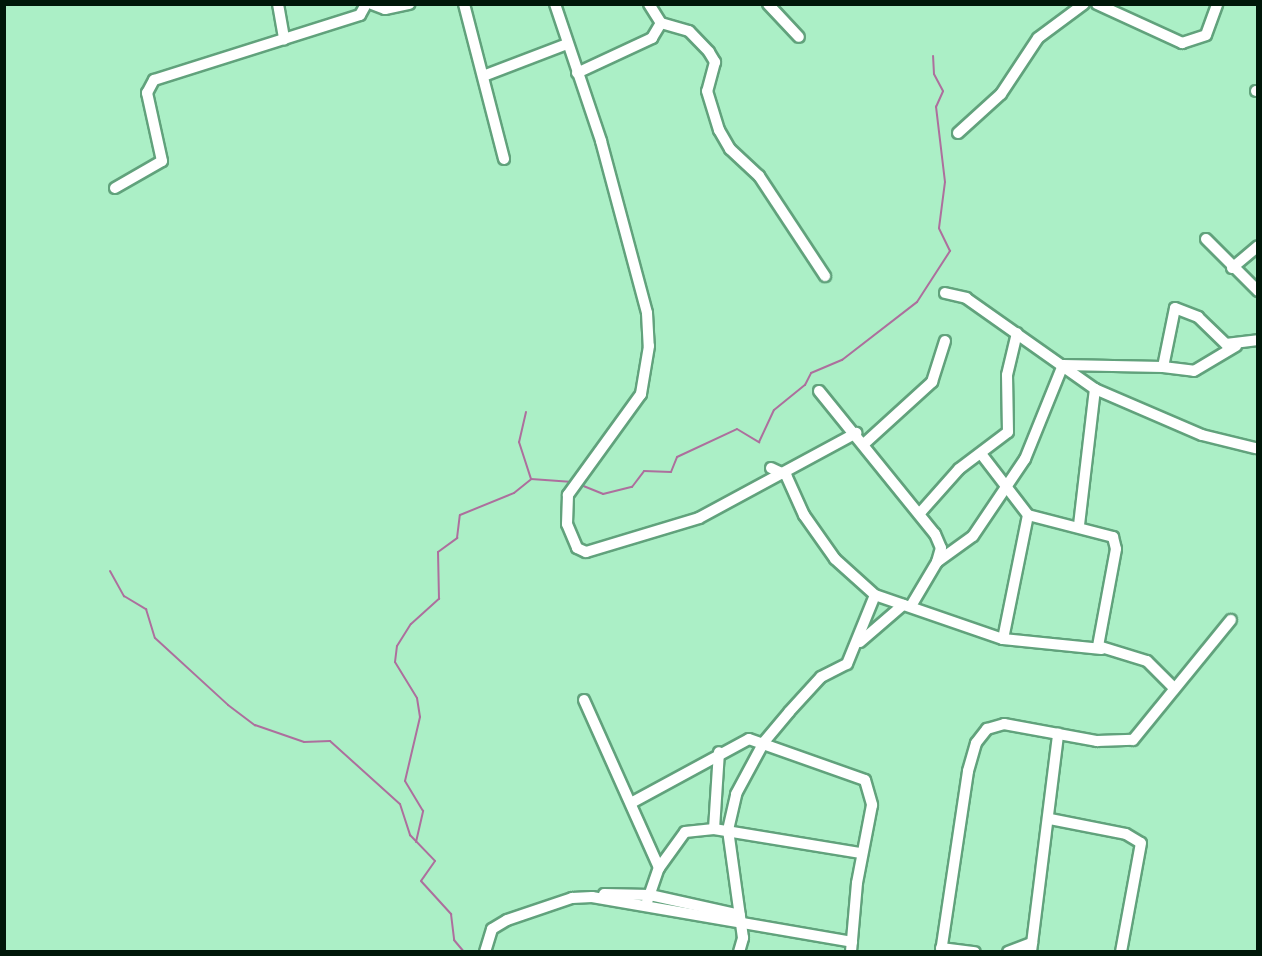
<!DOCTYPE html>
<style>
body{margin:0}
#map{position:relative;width:1262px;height:956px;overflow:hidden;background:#abefc6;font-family:Bitter,serif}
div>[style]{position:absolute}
.stream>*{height:2px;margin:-1px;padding:0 1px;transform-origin:1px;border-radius:1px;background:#ad6f9d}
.roads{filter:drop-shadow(2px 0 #61a27c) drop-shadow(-2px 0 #61a27c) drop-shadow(0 2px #61a27c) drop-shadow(0 -2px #61a27c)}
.minor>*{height:10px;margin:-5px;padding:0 5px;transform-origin:5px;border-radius:5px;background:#fff}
span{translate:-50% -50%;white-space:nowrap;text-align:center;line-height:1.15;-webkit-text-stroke:5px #abefc6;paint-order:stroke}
.frame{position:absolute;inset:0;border:6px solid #001709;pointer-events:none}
</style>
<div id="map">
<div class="stream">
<div style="left:526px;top:412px;width:31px;rotate:103deg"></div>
<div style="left:519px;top:442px;width:39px;rotate:72deg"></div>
<div style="left:531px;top:479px;width:42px;rotate:4.1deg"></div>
<div style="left:581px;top:485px;width:24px;rotate:22deg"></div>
<div style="left:603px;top:494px;width:30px;rotate:-14deg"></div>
<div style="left:632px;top:487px;width:20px;rotate:-53deg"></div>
<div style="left:644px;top:471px;width:27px;rotate:2deg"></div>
<div style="left:671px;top:472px;width:16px;rotate:-68deg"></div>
<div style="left:677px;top:457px;width:66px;rotate:-25deg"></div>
<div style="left:737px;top:429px;width:26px;rotate:31deg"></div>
<div style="left:759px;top:442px;width:35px;rotate:-65deg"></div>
<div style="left:774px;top:410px;width:40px;rotate:-39deg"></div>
<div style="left:805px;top:385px;width:13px;rotate:-63deg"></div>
<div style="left:811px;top:373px;width:34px;rotate:-23deg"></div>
<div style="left:842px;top:360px;width:95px;rotate:-37.7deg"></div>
<div style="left:917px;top:302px;width:61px;rotate:-57.1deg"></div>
<div style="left:950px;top:251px;width:25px;rotate:-116deg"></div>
<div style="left:939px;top:228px;width:46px;rotate:-82.6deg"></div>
<div style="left:945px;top:182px;width:76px;rotate:-96.8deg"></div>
<div style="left:936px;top:107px;width:17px;rotate:-66deg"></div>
<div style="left:943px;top:91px;width:19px;rotate:-118deg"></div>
<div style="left:934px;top:74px;width:18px;rotate:-93deg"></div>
<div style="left:110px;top:571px;width:29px;rotate:61deg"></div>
<div style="left:124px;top:596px;width:26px;rotate:31deg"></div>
<div style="left:146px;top:609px;width:30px;rotate:73deg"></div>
<div style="left:155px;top:638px;width:99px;rotate:42.5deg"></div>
<div style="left:228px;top:705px;width:34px;rotate:37deg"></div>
<div style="left:255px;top:725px;width:52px;rotate:19.1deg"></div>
<div style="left:304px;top:742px;width:26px;rotate:-2deg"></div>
<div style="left:330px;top:741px;width:94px;rotate:42deg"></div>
<div style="left:400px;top:804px;width:33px;rotate:72deg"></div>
<div style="left:410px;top:835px;width:36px;rotate:46deg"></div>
<div style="left:435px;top:861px;width:24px;rotate:125deg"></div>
<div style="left:421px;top:881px;width:45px;rotate:47.7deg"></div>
<div style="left:451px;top:914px;width:26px;rotate:83deg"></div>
<div style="left:454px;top:940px;width:16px;rotate:50deg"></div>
<div style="left:416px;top:842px;width:32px;rotate:-77deg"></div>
<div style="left:423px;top:811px;width:35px;rotate:-121deg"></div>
<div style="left:405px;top:781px;width:66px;rotate:-76.8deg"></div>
<div style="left:420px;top:717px;width:19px;rotate:-99deg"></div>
<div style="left:417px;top:698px;width:42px;rotate:-121.4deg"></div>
<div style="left:395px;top:662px;width:16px;rotate:-83deg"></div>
<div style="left:397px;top:646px;width:26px;rotate:-58deg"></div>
<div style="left:411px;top:624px;width:38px;rotate:-42deg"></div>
<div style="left:439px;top:599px;width:47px;rotate:-91.2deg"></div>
<div style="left:438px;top:552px;width:24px;rotate:-36deg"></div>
<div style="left:457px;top:538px;width:23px;rotate:-83deg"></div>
<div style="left:460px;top:515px;width:58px;rotate:-22.2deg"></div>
<div style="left:514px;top:493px;width:22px;rotate:-39deg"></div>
</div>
<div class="roads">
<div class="minor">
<div style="left:278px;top:4px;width:36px;rotate:80deg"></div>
<div style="left:372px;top:4px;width:14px;rotate:21deg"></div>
<div style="left:385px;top:9px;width:25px;rotate:-12deg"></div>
<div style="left:464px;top:4px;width:160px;rotate:75.5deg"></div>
<div style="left:555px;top:4px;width:145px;rotate:71.4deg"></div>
<div style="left:601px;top:141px;width:178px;rotate:75deg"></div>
<div style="left:647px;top:313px;width:33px;rotate:87deg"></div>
<div style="left:649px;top:346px;width:49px;rotate:99.5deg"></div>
<div style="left:641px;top:394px;width:125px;rotate:125.9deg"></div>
<div style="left:568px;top:495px;width:29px;rotate:92deg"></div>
<div style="left:567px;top:524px;width:26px;rotate:67deg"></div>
<div style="left:577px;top:548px;width:10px;rotate:24deg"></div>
<div style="left:586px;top:552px;width:118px;rotate:-16.7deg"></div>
<div style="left:699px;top:518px;width:179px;rotate:-28.4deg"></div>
<div style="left:649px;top:4px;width:22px;rotate:58deg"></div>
<div style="left:661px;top:23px;width:29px;rotate:16deg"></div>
<div style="left:689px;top:31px;width:29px;rotate:46deg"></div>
<div style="left:709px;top:52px;width:12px;rotate:59deg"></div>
<div style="left:715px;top:62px;width:30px;rotate:105deg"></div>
<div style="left:707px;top:91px;width:41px;rotate:72.9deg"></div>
<div style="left:719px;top:130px;width:22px;rotate:60deg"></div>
<div style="left:730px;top:149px;width:40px;rotate:43deg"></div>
<div style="left:759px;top:176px;width:120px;rotate:56.6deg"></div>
<div style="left:768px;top:4px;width:45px;rotate:46.8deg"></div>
<div style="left:1097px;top:4px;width:94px;rotate:24.6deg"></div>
<div style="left:1182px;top:43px;width:25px;rotate:-18deg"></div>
<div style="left:1206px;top:35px;width:33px;rotate:-70deg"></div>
<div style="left:577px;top:73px;width:83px;rotate:-25deg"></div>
<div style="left:652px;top:38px;width:17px;rotate:-59deg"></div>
<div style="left:486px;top:75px;width:87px;rotate:-20.9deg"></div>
<div style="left:1256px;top:91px;width:2px"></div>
<div style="left:958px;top:133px;width:58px;rotate:-42.2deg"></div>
<div style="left:1001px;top:94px;width:67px;rotate:-56.5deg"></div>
<div style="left:1038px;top:38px;width:57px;rotate:-36.5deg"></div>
<div style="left:115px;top:188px;width:54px;rotate:-29.9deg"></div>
<div style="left:162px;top:161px;width:70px;rotate:-102.4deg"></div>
<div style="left:147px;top:93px;width:15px;rotate:-62deg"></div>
<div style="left:154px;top:80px;width:216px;rotate:-17.5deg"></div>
<div style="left:360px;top:15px;width:13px;rotate:-61deg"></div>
<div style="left:1206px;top:239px;width:74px;rotate:45deg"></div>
<div style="left:1232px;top:268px;width:34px;rotate:-40deg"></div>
<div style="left:945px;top:293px;width:22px;rotate:13deg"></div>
<div style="left:966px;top:298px;width:158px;rotate:35.2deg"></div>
<div style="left:1095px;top:389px;width:116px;rotate:23.3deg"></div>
<div style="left:1202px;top:435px;width:55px;rotate:13.8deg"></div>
<div style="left:1163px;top:367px;width:31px;rotate:7deg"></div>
<div style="left:1194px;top:371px;width:49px;rotate:-30.8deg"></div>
<div style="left:819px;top:391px;width:184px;rotate:51deg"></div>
<div style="left:935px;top:534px;width:15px;rotate:67deg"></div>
<div style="left:941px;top:548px;width:15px;rotate:106deg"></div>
<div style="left:937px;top:562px;width:51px;rotate:120.6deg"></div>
<div style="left:865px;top:443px;width:91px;rotate:-42.3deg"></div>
<div style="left:932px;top:382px;width:43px;rotate:-72.4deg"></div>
<div style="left:982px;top:455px;width:76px;rotate:52.5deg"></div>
<div style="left:1028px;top:515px;width:88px;rotate:14.5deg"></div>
<div style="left:1113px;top:537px;width:12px;rotate:76deg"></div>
<div style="left:1116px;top:549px;width:99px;rotate:100.5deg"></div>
<div style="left:1098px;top:646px;width:51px;rotate:17deg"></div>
<div style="left:1147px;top:661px;width:38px;rotate:45deg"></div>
<div style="left:771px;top:468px;width:17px;rotate:25deg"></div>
<div style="left:786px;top:475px;width:44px;rotate:65.8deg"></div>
<div style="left:804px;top:515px;width:54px;rotate:54.8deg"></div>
<div style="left:835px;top:559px;width:54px;rotate:42deg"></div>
<div style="left:875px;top:595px;width:135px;rotate:19deg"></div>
<div style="left:1003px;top:639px;width:99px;rotate:5.8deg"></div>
<div style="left:920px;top:513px;width:59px;rotate:-48.4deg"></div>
<div style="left:959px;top:469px;width:61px;rotate:-37.1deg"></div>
<div style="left:1008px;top:432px;width:57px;rotate:-91deg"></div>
<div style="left:1007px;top:375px;width:43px;rotate:-76.6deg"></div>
<div style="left:1079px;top:525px;width:137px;rotate:-83.3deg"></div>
<div style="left:937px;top:562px;width:44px;rotate:-35.8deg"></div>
<div style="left:973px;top:536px;width:93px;rotate:-56deg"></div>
<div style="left:1025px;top:459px;width:101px;rotate:-68deg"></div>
<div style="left:1063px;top:365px;width:100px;rotate:1.1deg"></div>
<div style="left:1163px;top:367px;width:60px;rotate:-78.5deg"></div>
<div style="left:1175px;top:308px;width:25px;rotate:21deg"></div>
<div style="left:1198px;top:317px;width:39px;rotate:44deg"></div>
<div style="left:1226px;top:344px;width:32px;rotate:-7deg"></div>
<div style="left:1003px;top:639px;width:126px;rotate:-78.6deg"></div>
<div style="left:860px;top:642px;width:57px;rotate:-40.7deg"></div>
<div style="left:584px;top:700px;width:184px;rotate:65.9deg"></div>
<div style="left:631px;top:803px;width:134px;rotate:-28.5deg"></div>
<div style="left:749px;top:739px;width:123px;rotate:19.5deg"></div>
<div style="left:865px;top:780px;width:26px;rotate:74deg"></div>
<div style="left:872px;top:805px;width:79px;rotate:100.9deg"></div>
<div style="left:857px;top:883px;width:69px;rotate:95deg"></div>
<div style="left:1050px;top:819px;width:77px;rotate:11.2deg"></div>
<div style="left:1126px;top:834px;width:17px;rotate:31deg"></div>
<div style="left:1141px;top:843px;width:111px;rotate:100.4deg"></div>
<div style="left:714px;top:829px;width:77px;rotate:-86.3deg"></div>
<div style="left:604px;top:894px;width:46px;rotate:1.2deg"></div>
<div style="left:650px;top:895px;width:92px;rotate:12.5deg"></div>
<div style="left:646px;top:905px;width:39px;rotate:-71deg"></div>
<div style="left:659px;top:868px;width:44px;rotate:-54.2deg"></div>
<div style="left:685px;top:832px;width:29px;rotate:-6deg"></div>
<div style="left:714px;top:829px;width:149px;rotate:9.3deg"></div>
<div style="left:941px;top:948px;width:34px;rotate:7deg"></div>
<div style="left:485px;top:952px;width:24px;rotate:-73deg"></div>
<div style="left:492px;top:929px;width:17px;rotate:-31deg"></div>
<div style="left:507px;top:920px;width:69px;rotate:-18.7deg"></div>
<div style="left:572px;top:898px;width:20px;rotate:-3deg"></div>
<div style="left:592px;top:897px;width:264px;rotate:9.8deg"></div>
<div style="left:739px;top:952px;width:15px;rotate:-74deg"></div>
<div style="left:743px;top:938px;width:109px;rotate:-97.9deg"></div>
<div style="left:728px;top:830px;width:37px;rotate:-77deg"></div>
<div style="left:736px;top:794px;width:59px;rotate:-61.7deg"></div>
<div style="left:764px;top:742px;width:39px;rotate:-50deg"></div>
<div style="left:789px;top:712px;width:47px;rotate:-47.6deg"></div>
<div style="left:821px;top:677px;width:29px;rotate:-27deg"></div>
<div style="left:847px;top:664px;width:74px;rotate:-67.9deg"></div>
<div style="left:941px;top:952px;width:183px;rotate:-81.5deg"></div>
<div style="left:968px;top:771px;width:29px;rotate:-74deg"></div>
<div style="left:976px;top:743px;width:18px;rotate:-52deg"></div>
<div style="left:987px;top:729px;width:18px;rotate:-16deg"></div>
<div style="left:1004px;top:724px;width:95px;rotate:10.4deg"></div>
<div style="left:1097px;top:741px;width:36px;rotate:-2deg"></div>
<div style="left:1133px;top:740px;width:155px;rotate:-50.8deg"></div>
<div style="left:1008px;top:952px;width:26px;rotate:-21deg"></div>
<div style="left:1031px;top:952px;width:220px;rotate:-82.9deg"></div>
</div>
</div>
<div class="frame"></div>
</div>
